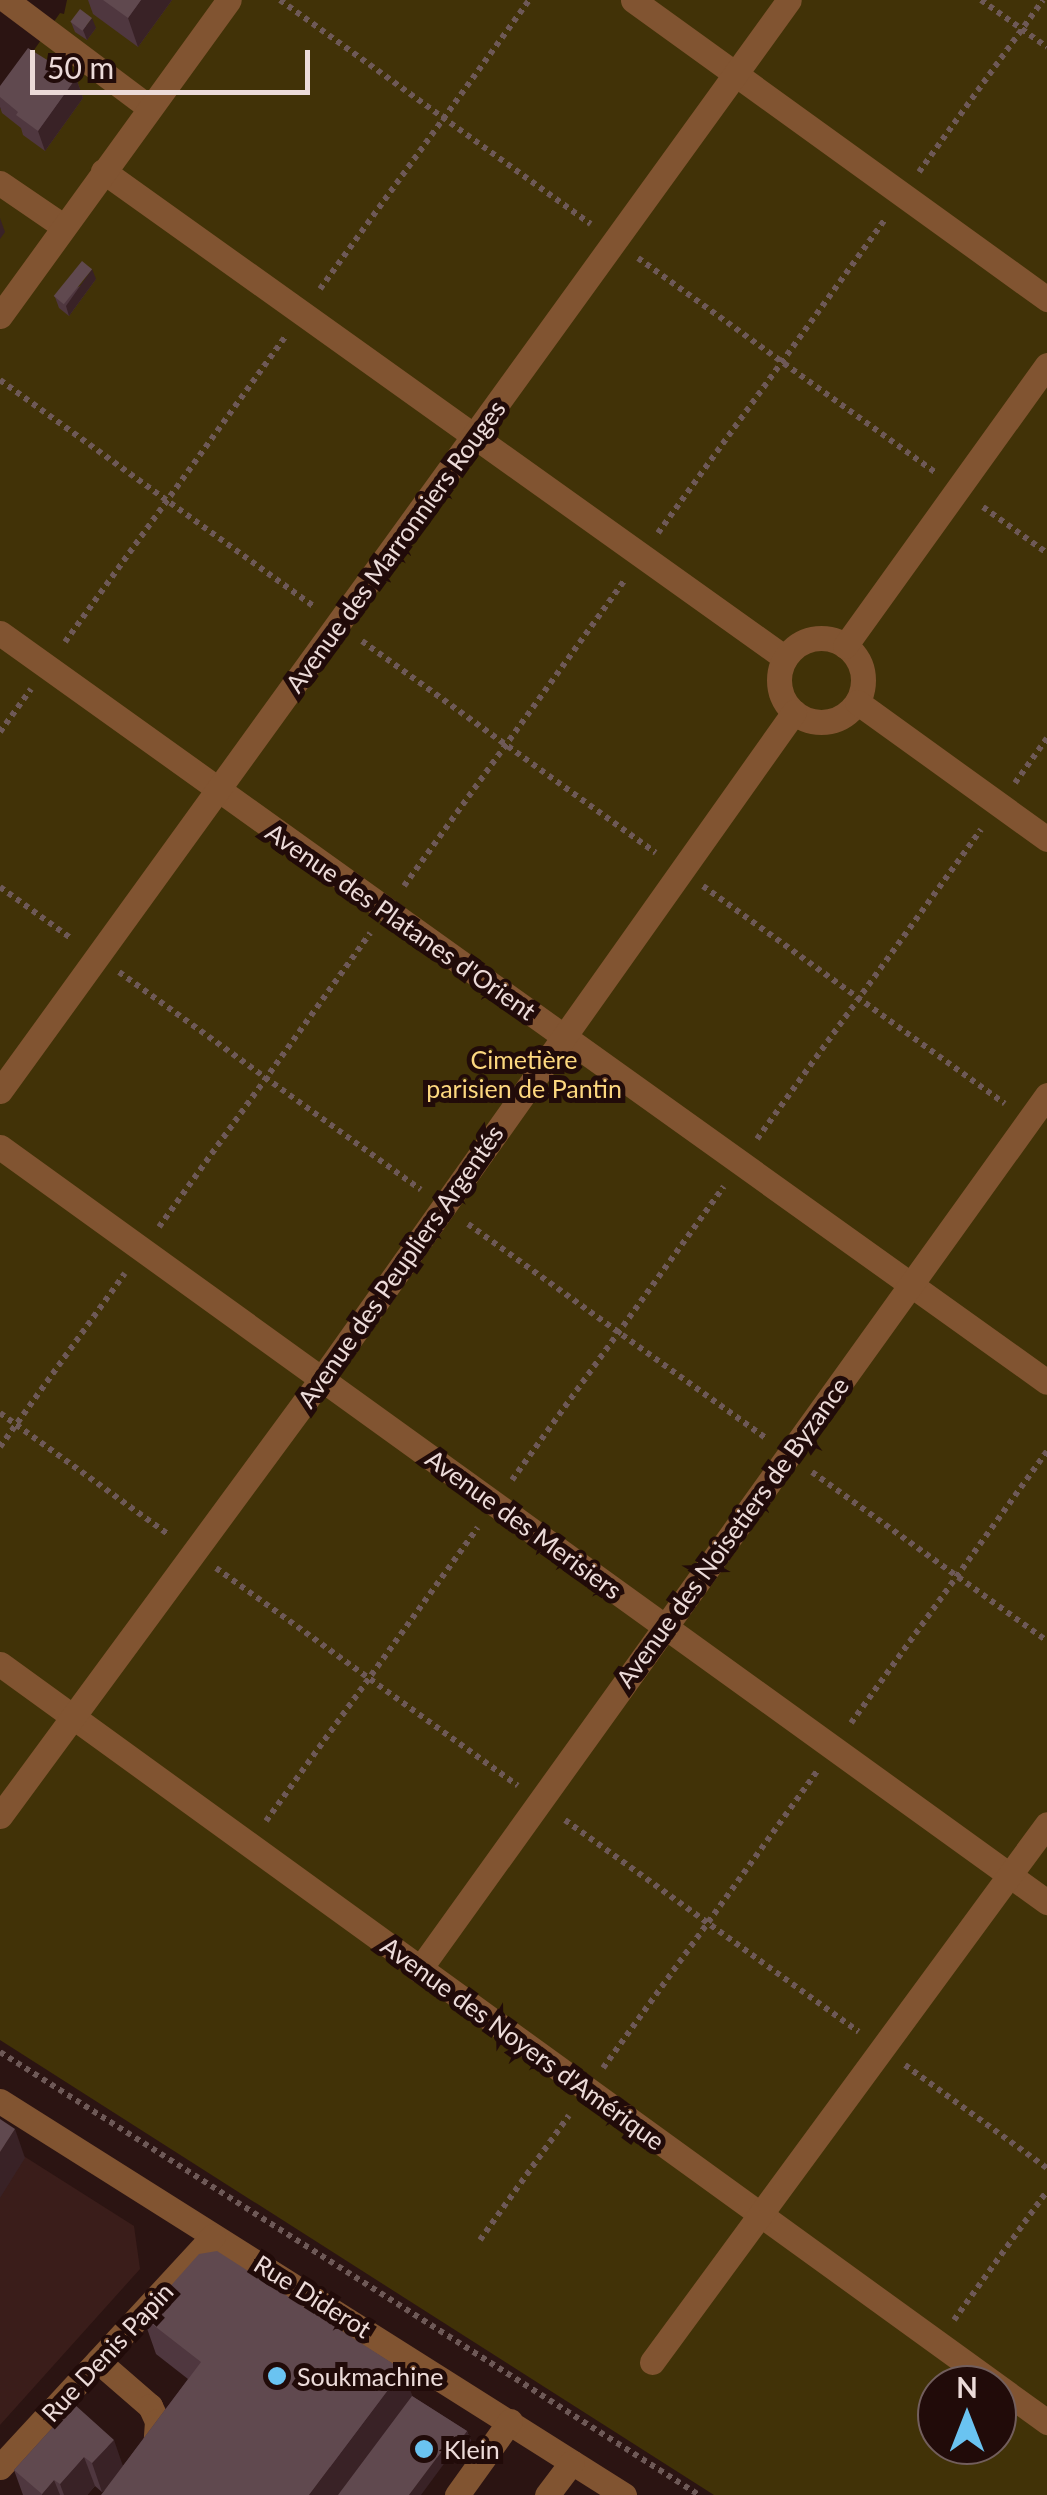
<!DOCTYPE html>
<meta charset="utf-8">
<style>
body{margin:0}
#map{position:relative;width:1047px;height:2495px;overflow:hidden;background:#2b1412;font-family:Lato,sans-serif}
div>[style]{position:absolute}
.built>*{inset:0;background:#3a1d1a}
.green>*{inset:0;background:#413207}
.path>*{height:6px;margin-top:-3px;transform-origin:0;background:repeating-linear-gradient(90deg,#6e5957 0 5px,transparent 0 10px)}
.minor>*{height:25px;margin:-12.5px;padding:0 12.5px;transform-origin:12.5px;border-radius:12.5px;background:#815431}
.minor>.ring{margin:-12.5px;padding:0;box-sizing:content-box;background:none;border:25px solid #815431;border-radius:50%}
.wall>*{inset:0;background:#4f373f}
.shaded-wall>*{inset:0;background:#392226}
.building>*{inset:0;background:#60494f;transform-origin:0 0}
.dots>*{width:28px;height:28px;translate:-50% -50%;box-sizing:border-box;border:5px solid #210b09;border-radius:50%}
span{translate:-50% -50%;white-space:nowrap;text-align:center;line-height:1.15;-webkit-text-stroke:10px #210b09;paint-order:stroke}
.street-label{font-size:25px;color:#ecdbd9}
.park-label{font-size:25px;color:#fdd87f}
.poi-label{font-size:25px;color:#ecdbd9}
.left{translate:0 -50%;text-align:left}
.north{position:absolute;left:917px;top:2365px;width:100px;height:100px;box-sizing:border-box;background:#210b09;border:2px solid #725e5c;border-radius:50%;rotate:0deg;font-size:28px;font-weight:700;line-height:40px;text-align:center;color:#ecdbd9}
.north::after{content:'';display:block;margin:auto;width:35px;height:45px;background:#6ac3f1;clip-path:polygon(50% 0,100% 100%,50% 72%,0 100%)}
.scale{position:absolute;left:30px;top:50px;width:280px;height:45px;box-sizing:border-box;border:5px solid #ecdbd9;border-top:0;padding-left:12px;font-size:30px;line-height:35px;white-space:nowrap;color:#ecdbd9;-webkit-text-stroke:8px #210b09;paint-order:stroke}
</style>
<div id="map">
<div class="built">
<div style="clip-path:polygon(0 2141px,134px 2226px,140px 2269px,0 2425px)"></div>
</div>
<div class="green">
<div style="clip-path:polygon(evenodd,67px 0,1047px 0,1047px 2495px,714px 2495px,0 2040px,0 109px,35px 69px,34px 50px,60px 13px,64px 14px,67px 0,937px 2385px,997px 2385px,997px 2445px,937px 2445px,937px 2385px)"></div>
</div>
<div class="path">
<div style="left:280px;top:0;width:383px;rotate:35.8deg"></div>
<div style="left:981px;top:0;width:81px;rotate:35.5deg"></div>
<div style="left:919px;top:172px;width:212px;rotate:-54.2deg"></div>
<div style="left:638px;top:258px;width:367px;rotate:35.8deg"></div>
<div style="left:320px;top:289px;width:357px;rotate:-54.1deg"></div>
<div style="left:0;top:380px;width:388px;rotate:35.8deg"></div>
<div style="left:983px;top:507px;width:79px;rotate:35.7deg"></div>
<div style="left:658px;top:533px;width:387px;rotate:-54.1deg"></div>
<div style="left:362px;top:641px;width:362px;rotate:35.8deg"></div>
<div style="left:65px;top:642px;width:377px;rotate:-54.2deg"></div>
<div style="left:0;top:732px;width:53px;rotate:-54.2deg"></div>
<div style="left:1015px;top:783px;width:55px;rotate:-54.6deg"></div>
<div style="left:404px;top:886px;width:377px;rotate:-54.2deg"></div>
<div style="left:703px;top:886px;width:372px;rotate:35.8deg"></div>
<div style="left:0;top:887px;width:89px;rotate:35.8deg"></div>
<div style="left:119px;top:972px;width:372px;rotate:35.8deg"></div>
<div style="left:757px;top:1139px;width:382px;rotate:-54.1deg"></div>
<div style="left:468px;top:1224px;width:367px;rotate:35.7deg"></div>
<div style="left:159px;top:1227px;width:362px;rotate:-54.3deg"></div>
<div style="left:0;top:1413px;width:208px;rotate:35.8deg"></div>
<div style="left:0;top:1447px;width:214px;rotate:-54.3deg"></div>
<div style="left:812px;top:1472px;width:289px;rotate:35.7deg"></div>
<div style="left:512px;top:1480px;width:362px;rotate:-54.2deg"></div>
<div style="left:216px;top:1568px;width:372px;rotate:35.8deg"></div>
<div style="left:851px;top:1723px;width:335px;rotate:-54.2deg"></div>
<div style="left:565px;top:1820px;width:362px;rotate:35.8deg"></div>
<div style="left:266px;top:1821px;width:362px;rotate:-54.2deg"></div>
<div style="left:0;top:2052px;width:828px;rotate:32.36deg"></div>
<div style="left:905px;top:2065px;width:175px;rotate:36deg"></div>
<div style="left:603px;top:2068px;width:367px;rotate:-54.2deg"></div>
<div style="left:480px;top:2240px;width:153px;rotate:-54.5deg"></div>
<div style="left:954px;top:2320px;width:159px;rotate:-54.2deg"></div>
</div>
<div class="minor">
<div style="left:6px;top:0;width:180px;rotate:36.9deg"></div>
<div style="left:633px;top:0;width:511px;rotate:35.84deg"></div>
<div style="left:103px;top:171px;width:838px;rotate:35.53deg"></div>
<div style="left:0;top:183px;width:76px;rotate:34.3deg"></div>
<div style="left:0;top:316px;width:390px;rotate:-54.1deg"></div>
<div style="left:0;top:633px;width:1287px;rotate:35.58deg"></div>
<div class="ring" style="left:779px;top:638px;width:59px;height:59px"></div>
<div style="left:845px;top:646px;width:346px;rotate:-54.3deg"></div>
<div style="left:857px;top:702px;width:234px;rotate:35.8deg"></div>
<div style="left:0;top:1091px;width:1346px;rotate:-54.13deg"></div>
<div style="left:0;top:1147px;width:1291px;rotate:35.8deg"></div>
<div style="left:0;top:1664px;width:1293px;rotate:35.9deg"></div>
<div style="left:0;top:1816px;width:545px;rotate:-53.66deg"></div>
<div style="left:323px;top:1377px;width:815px;rotate:-54.69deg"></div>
<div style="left:419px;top:1970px;width:1077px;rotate:-54.33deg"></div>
<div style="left:0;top:2101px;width:738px;rotate:32.27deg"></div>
<div style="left:98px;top:2361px;width:69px;rotate:40.9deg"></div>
<div style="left:150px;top:2406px;width:17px;rotate:65deg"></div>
<div style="left:157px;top:2421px;width:28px;rotate:94deg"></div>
<div style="left:155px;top:2449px;width:58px;rotate:127.3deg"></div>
<div style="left:652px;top:2362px;width:667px;rotate:-53.71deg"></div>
<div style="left:0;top:2467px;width:314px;rotate:-47.3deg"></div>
<div style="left:457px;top:2495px;width:91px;rotate:-54.4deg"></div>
<div style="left:547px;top:2495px;width:41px;rotate:-52.9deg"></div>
</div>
<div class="wall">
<div style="clip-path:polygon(88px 0,172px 0,138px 47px,93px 14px)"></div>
<div style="clip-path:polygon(71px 22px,96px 28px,87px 40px,75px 32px)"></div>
<div style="clip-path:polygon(76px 78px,83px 98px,45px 151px,23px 135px,21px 128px,2px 113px,0 107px,0 86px)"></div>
<div style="clip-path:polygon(96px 279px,69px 316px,59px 308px,55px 297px)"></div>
<div style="clip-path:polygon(143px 2317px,412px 2396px,467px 2431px,471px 2441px,455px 2462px,449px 2457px,108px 2486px,102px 2492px,95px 2486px,87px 2495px,23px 2495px,14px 2470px,74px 2404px,123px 2466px,188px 2379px,156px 2354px)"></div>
</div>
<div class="shaded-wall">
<div style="clip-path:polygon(141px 0,172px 0,138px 47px,128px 18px)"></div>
<div style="clip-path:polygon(92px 18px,96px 28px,87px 40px,83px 30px)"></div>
<div style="clip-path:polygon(76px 78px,83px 98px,45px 151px,38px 131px)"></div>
<div style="clip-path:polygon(0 218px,5px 232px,0 239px)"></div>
<div style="clip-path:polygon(92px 269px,96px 279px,69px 316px,66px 306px)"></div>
<div style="clip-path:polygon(15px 2129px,25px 2158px,0 2198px,0 2152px)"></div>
<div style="clip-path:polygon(403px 2370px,416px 2406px,350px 2495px,309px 2495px)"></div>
<div style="clip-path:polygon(467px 2431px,471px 2441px,455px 2462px,452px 2451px)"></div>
<div style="clip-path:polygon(114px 2440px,124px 2469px,102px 2492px,92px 2463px)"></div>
<div style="clip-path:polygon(445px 2447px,449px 2457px,421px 2495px,409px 2495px)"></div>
<div style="clip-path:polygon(84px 2457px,95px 2486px,87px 2495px,64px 2495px,60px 2484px)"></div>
<div style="clip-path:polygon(54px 2480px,60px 2495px,42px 2495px,42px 2494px)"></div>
</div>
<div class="building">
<div style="clip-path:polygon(103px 0,141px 0,128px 18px)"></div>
<div style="left:80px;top:9px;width:15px;height:16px;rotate:37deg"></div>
<div style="clip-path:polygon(28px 48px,76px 78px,38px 131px,16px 115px,18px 112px,0 97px,0 86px)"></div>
<div style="left:82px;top:261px;width:13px;height:45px;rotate:39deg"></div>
<div style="clip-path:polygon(0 2119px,15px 2129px,0 2152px)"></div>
<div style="clip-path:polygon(217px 2251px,403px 2370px,309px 2495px,101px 2495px,201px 2362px,143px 2317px,199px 2254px)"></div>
<div style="clip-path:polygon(412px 2396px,467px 2431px,452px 2451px,445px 2447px,409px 2495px,338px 2495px)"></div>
<div style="clip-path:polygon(74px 2404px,114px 2440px,92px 2463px,84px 2457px,60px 2484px,54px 2480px,42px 2494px,14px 2470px)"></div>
</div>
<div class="dots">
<div style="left:277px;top:2376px;background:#6ac3f1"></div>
<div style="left:424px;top:2449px;background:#6ac3f1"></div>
</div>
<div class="street-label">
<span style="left:395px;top:546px;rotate:-54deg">Avenue des Marronniers Rouges</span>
<span style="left:401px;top:921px;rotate:35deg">Avenue des Platanes d'Orient</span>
<span style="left:400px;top:1266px;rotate:-55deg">Avenue des Peupliers Argentés</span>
<span style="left:524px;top:1524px;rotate:36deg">Avenue des Merisiers</span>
<span style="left:732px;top:1532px;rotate:-54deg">Avenue des Noisetiers de Byzance</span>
<span style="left:523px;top:2043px;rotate:36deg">Avenue des Noyers d'Amérique</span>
<span style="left:313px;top:2296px;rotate:32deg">Rue Diderot</span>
<span style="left:107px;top:2352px;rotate:-47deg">Rue Denis Papin</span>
</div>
<div class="park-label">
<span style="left:524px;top:1074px">Cimetière<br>parisien de Pantin</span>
</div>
<div class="poi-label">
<span class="left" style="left:297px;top:2376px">Soukmachine</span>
<span class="left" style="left:444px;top:2449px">Klein</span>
</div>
<div class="north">N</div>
<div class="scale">50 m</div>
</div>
